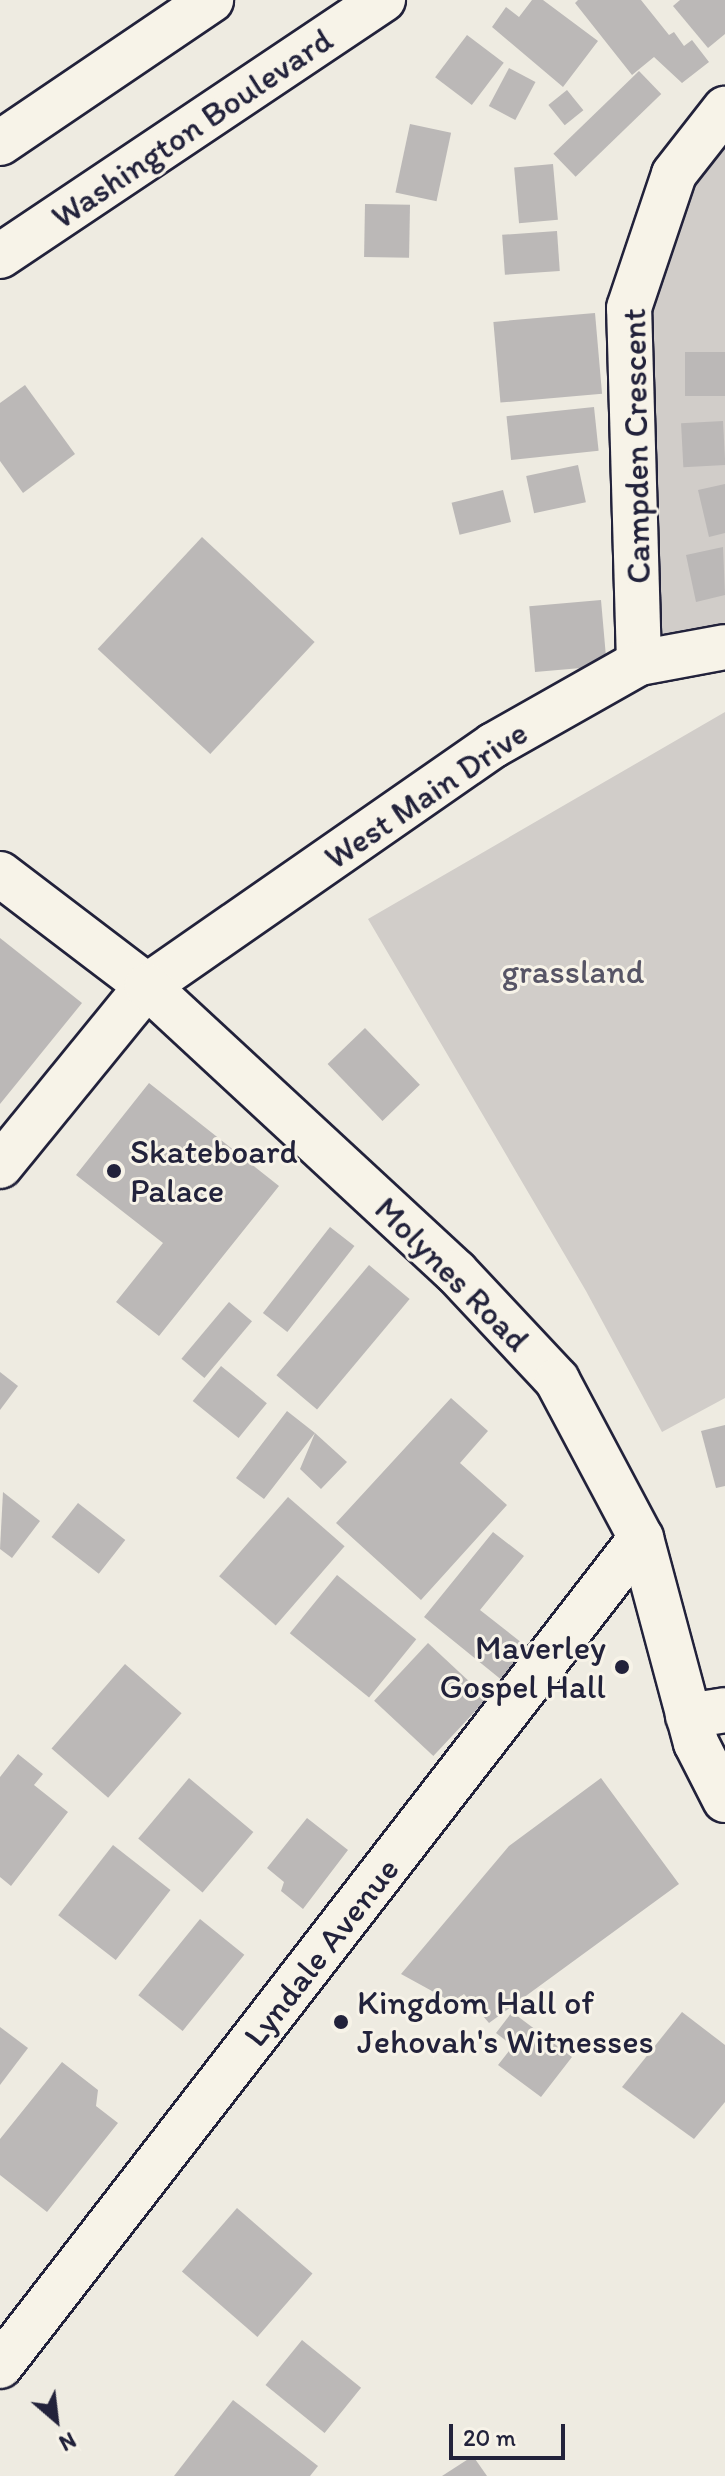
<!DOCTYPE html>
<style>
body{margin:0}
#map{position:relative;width:725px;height:2476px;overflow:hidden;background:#eeebe1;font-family:Itim,sans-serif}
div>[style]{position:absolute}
.green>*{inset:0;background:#d1cdc9}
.building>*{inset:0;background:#bbb8b7;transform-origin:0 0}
.roads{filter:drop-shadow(2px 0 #22223b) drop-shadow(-2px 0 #22223b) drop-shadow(0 2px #22223b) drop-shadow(0 -2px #22223b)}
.minor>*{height:44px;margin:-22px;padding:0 22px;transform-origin:22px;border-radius:22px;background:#f7f3e8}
.major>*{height:44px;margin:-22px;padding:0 22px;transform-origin:22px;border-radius:22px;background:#f7f3e8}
.highway>*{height:44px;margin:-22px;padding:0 22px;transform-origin:22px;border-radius:22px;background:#f7f3e8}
.dots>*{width:22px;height:22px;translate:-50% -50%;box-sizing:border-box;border:4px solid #f7f3e8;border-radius:50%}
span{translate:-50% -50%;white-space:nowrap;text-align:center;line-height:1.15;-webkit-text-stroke:6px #f7f3e8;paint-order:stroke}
.street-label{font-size:34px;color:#22223b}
.park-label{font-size:34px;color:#575566}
.poi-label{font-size:34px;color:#22223b}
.left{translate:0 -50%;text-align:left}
.right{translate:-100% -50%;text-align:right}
.north{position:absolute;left:16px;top:2380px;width:80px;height:80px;-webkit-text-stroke:6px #f7f3e8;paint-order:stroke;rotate:152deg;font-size:22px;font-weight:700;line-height:32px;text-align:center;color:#22223b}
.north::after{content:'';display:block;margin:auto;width:28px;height:36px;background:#22223b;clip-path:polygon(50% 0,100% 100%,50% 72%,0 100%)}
.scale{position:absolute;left:449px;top:2424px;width:116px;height:36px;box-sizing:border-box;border:4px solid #22223b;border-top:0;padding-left:10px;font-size:24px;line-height:28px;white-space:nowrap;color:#22223b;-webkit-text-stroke:6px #f7f3e8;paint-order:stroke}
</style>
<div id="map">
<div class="green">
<div style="clip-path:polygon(725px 109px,725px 647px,639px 663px,629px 308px)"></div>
<div style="clip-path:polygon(725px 712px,725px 1398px,662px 1432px,586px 1291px,368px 919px)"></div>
</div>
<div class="building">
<div style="clip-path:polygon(532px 0,543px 0,598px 41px,563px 87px,492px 27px,506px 7px,519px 17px)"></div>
<div style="clip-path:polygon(578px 0,641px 0,669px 35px,674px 32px,684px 46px,692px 40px,709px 62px,682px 83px,654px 57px,632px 75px,575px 3px)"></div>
<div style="clip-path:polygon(680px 0,725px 0,725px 34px,708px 48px,673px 6px)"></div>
<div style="left:467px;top:35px;width:46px;height:53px;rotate:37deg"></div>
<div style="left:509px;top:68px;width:30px;height:43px;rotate:28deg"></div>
<div style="left:639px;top:71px;width:32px;height:119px;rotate:46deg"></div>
<div style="left:567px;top:90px;width:26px;height:24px;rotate:51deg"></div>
<div style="left:410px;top:124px;width:42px;height:70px;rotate:12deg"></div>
<div style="left:553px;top:164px;width:56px;height:39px;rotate:85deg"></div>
<div style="left:365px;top:204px;width:45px;height:53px;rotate:1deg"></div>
<div style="left:557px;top:231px;width:40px;height:55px;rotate:86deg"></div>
<div style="left:595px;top:313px;width:81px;height:102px;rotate:85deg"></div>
<div style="left:725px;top:352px;width:44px;height:40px;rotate:90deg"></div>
<div style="clip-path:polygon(25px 385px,75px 454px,23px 493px,0 461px,0 403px)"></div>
<div style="left:594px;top:407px;width:44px;height:88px;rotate:84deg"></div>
<div style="left:723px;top:421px;width:44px;height:42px;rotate:87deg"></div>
<div style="left:578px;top:465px;width:38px;height:53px;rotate:78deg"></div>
<div style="clip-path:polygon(725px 484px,725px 533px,709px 537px,698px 490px)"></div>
<div style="left:503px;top:490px;width:33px;height:53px;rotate:76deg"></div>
<div style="left:202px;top:537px;width:154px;height:153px;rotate:43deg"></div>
<div style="clip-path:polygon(723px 547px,725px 595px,696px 602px,686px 555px)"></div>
<div style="left:601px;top:600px;width:66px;height:72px;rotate:85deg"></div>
<div style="clip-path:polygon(0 938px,82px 1003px,0 1104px)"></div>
<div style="left:365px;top:1028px;width:79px;height:52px;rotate:46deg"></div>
<div style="clip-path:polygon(149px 1083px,279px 1186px,159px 1336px,116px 1302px,163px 1243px,76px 1175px)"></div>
<div style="left:330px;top:1227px;width:31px;height:109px;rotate:38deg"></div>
<div style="left:369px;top:1265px;width:53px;height:144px;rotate:40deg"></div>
<div style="left:229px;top:1302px;width:30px;height:74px;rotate:40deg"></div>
<div style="left:221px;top:1366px;width:59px;height:45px;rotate:39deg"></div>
<div style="clip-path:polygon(0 1372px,18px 1386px,0 1410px)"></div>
<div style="clip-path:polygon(451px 1398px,488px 1431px,460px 1463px,507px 1505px,421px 1600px,336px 1523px)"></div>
<div style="clip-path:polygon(287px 1411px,315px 1433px,347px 1462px,321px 1489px,300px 1469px,315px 1433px,264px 1499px,236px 1478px)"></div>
<div style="clip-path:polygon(725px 1425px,725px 1486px,716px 1488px,701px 1431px)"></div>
<div style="clip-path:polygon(3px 1492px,40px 1521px,12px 1558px,0 1549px)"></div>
<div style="left:288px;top:1497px;width:75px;height:105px;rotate:41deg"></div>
<div style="left:78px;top:1503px;width:60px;height:43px;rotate:38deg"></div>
<div style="clip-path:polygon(493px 1532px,524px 1556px,480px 1610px,541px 1658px,514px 1690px,424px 1617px)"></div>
<div style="left:337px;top:1575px;width:102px;height:75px;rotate:39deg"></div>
<div style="left:428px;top:1643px;width:81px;height:79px;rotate:43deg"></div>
<div style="left:125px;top:1664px;width:75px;height:112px;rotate:41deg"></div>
<div style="clip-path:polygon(18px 1754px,43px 1774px,34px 1785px,68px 1812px,11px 1886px,0 1877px,0 1777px)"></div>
<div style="left:189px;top:1778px;width:84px;height:79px;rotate:40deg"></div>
<div style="clip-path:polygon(601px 1778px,679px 1884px,489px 2023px,464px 1994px,452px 2002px,401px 1974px,509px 1846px)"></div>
<div style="clip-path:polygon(307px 1818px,348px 1850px,303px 1909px,281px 1891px,284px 1882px,267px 1868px)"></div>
<div style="left:113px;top:1845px;width:73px;height:89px;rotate:38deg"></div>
<div style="left:200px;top:1919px;width:57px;height:98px;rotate:39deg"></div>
<div style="clip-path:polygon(512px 2012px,572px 2057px,541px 2097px,498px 2065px,513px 2046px,496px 2033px)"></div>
<div style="clip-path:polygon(682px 2012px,725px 2045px,725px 2102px,694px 2139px,622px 2087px)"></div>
<div style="clip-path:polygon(0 2027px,28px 2048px,0 2085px)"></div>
<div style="clip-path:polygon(62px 2062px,98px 2090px,96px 2106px,118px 2123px,47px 2212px,0 2175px,0 2139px)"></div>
<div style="left:237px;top:2208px;width:100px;height:84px;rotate:41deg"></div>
<div style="left:302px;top:2340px;width:76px;height:58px;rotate:39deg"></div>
<div style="clip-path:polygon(233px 2400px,318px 2466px,310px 2476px,174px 2476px)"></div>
<div style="clip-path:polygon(473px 2456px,487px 2476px,442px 2476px)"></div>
</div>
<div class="roads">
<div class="minor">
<div style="left:639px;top:663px;width:355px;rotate:-91.6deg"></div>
<div style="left:629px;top:308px;width:141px;rotate:-71.4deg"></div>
<div style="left:674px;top:174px;width:83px;rotate:-51.9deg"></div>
<div style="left:0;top:1166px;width:232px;rotate:-50.8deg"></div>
<div style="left:147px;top:986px;width:422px;rotate:-34.8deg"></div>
<div style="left:494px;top:745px;width:167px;rotate:-29.5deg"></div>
<div style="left:639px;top:663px;width:87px;rotate:-10.5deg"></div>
<div style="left:688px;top:1716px;width:37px;rotate:-9deg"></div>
<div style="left:0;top:2366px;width:1047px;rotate:-52.25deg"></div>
</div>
<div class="major">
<div style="left:0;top:874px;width:185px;rotate:37.3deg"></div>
<div style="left:147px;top:986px;width:421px;rotate:42.8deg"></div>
<div style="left:456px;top:1272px;width:148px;rotate:46.9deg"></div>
<div style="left:557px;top:1380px;width:179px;rotate:62deg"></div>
<div style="left:641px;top:1538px;width:212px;rotate:75deg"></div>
<div style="left:696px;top:1743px;width:64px;rotate:63deg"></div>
</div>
<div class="highway">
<div style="left:0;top:143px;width:255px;rotate:-34.1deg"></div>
<div style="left:0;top:256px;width:461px;rotate:-33.8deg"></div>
</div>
</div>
<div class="dots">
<div style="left:114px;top:1171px;background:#22223b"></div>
<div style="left:622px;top:1667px;background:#22223b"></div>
<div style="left:341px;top:2022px;background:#22223b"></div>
</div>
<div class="street-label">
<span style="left:192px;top:128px;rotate:-34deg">Washington Boulevard</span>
<span style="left:636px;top:446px;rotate:-91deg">Campden Crescent</span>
<span style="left:426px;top:795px;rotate:-34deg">West Main Drive</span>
<span style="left:452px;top:1274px;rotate:45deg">Molynes Road</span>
<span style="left:321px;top:1952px;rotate:-52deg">Lyndale Avenue</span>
</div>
<div class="park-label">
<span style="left:573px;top:972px">grassland</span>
</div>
<div class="poi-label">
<span class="left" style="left:130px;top:1171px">Skateboard<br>Palace</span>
<span class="right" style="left:606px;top:1667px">Maverley<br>Gospel Hall</span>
<span class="left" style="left:357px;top:2022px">Kingdom Hall of<br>Jehovah's Witnesses</span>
</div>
<div class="north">N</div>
<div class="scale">20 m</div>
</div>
